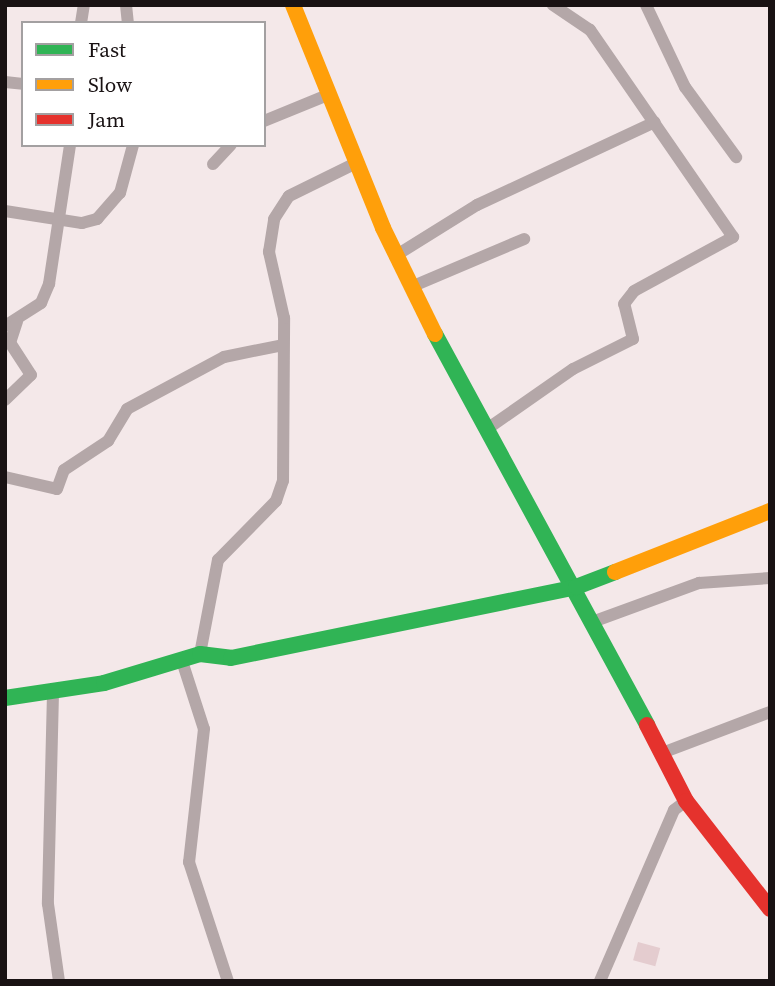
<!DOCTYPE html>
<style>
body{margin:0}
#map{position:relative;width:775px;height:986px;overflow:hidden;background:#f4e8e9;font-family:"Source Serif 4",serif}
div>[style]{position:absolute}
.building>*{inset:0;background:#e4cccf;transform-origin:0 0}
.street>*{height:12px;margin:-6px;padding:0 6px;transform-origin:6px;border-radius:6px;background:#b4a7a8}
.fast>*{height:16px;margin:-8px;padding:0 8px;transform-origin:8px;border-radius:8px;background:#30b455}
.slow>*{height:16px;margin:-8px;padding:0 8px;transform-origin:8px;border-radius:8px;background:#ff9f0a}
.jam>*{height:16px;margin:-8px;padding:0 8px;transform-origin:8px;border-radius:8px;background:#e5322d}
span{translate:-50% -50%;white-space:nowrap;text-align:center;line-height:1.15;-webkit-text-stroke:5px #fff;paint-order:stroke}
.frame{position:absolute;inset:0;border:7px solid #191213;pointer-events:none}
.legend{position:absolute;left:21px;top:21px;width:245px;height:126px;box-sizing:border-box;background:#fff;border:2px solid #a3a0a1;margin:0;padding:9px 12px;list-style:none;font-size:21px;color:#191213}
.legend li{display:flex;align-items:center;gap:14px;height:35px}
.legend b{width:35px;border:2px solid #a3a0a1}
</style>
<div id="map">
<div class="building">
<div style="left:638px;top:942px;width:23px;height:19px;rotate:15deg"></div>
</div>
<div class="street">
<div style="left:126px;top:5px;width:18px;rotate:84deg"></div>
<div style="left:646px;top:5px;width:91px;rotate:64.6deg"></div>
<div style="left:685px;top:87px;width:87px;rotate:53.9deg"></div>
<div style="left:81px;top:23px;width:18px;rotate:-81deg"></div>
<div style="left:5px;top:82px;width:18px;rotate:6deg"></div>
<div style="left:264px;top:121px;width:71px;rotate:-22.2deg"></div>
<div style="left:213px;top:164px;width:26px;rotate:-47deg"></div>
<div style="left:5px;top:211px;width:78px;rotate:8.9deg"></div>
<div style="left:82px;top:223px;width:16px;rotate:-15deg"></div>
<div style="left:97px;top:219px;width:35px;rotate:-49deg"></div>
<div style="left:120px;top:193px;width:50px;rotate:-74.8deg"></div>
<div style="left:395px;top:256px;width:97px;rotate:-31.9deg"></div>
<div style="left:477px;top:205px;width:196px;rotate:-25deg"></div>
<div style="left:411px;top:287px;width:123px;rotate:-23deg"></div>
<div style="left:5px;top:326px;width:43px;rotate:-32.6deg"></div>
<div style="left:41px;top:303px;width:21px;rotate:-67deg"></div>
<div style="left:49px;top:284px;width:141px;rotate:-81.4deg"></div>
<div style="left:5px;top:400px;width:36px;rotate:-44deg"></div>
<div style="left:31px;top:375px;width:38px;rotate:-123deg"></div>
<div style="left:10px;top:343px;width:23px;rotate:-72deg"></div>
<div style="left:487px;top:429px;width:105px;rotate:-34.9deg"></div>
<div style="left:573px;top:369px;width:67px;rotate:-26.6deg"></div>
<div style="left:633px;top:339px;width:36px;rotate:-104deg"></div>
<div style="left:624px;top:304px;width:16px;rotate:-52deg"></div>
<div style="left:634px;top:291px;width:113px;rotate:-28.6deg"></div>
<div style="left:733px;top:237px;width:252px;rotate:-124.6deg"></div>
<div style="left:590px;top:30px;width:45px;rotate:-146deg"></div>
<div style="left:5px;top:477px;width:53px;rotate:13deg"></div>
<div style="left:57px;top:489px;width:20px;rotate:-70deg"></div>
<div style="left:64px;top:470px;width:53px;rotate:-33.4deg"></div>
<div style="left:108px;top:441px;width:37px;rotate:-59deg"></div>
<div style="left:127px;top:409px;width:110px;rotate:-28.2deg"></div>
<div style="left:224px;top:357px;width:60px;rotate:-11.5deg"></div>
<div style="left:595px;top:621px;width:111px;rotate:-20.1deg"></div>
<div style="left:699px;top:583px;width:71px;rotate:-4deg"></div>
<div style="left:200px;top:654px;width:96px;rotate:-79.2deg"></div>
<div style="left:218px;top:560px;width:83px;rotate:-45.5deg"></div>
<div style="left:276px;top:501px;width:21px;rotate:-71deg"></div>
<div style="left:283px;top:481px;width:163px;rotate:-89.6deg"></div>
<div style="left:284px;top:318px;width:68px;rotate:-102.8deg"></div>
<div style="left:269px;top:252px;width:33px;rotate:-81deg"></div>
<div style="left:274px;top:219px;width:27px;rotate:-57deg"></div>
<div style="left:289px;top:196px;width:77px;rotate:-26.2deg"></div>
<div style="left:182px;top:661px;width:71px;rotate:72.1deg"></div>
<div style="left:204px;top:729px;width:134px;rotate:96.4deg"></div>
<div style="left:189px;top:862px;width:125px;rotate:71.9deg"></div>
<div style="left:53px;top:693px;width:211px;rotate:91.4deg"></div>
<div style="left:48px;top:904px;width:78px;rotate:81.9deg"></div>
<div style="left:662px;top:753px;width:116px;rotate:-20.8deg"></div>
<div style="left:600px;top:981px;width:186px;rotate:-66.6deg"></div>
<div style="left:674px;top:810px;width:15px;rotate:-37deg"></div>
</div>
<div class="fast">
<div style="left:435px;top:334px;width:445px;rotate:61.5deg"></div>
<div style="left:5px;top:698px;width:100px;rotate:-8.6deg"></div>
<div style="left:104px;top:683px;width:100px;rotate:-16.8deg"></div>
<div style="left:200px;top:654px;width:31px;rotate:7deg"></div>
<div style="left:231px;top:658px;width:352px;rotate:-11.6deg"></div>
<div style="left:576px;top:587px;width:42px;rotate:-21deg"></div>
</div>
<div class="slow">
<div style="left:293px;top:5px;width:240px;rotate:68deg"></div>
<div style="left:383px;top:228px;width:118px;rotate:63.9deg"></div>
<div style="left:615px;top:572px;width:167px;rotate:-21.5deg"></div>
</div>
<div class="jam">
<div style="left:647px;top:725px;width:85px;rotate:62.8deg"></div>
<div style="left:686px;top:801px;width:137px;rotate:52.1deg"></div>
</div>
<div class="frame"></div>
<ul class="legend">
<li><b style="height:9px;background:#30b455"></b>Fast</li>
<li><b style="height:9px;background:#ff9f0a"></b>Slow</li>
<li><b style="height:9px;background:#e5322d"></b>Jam</li>
</ul>
</div>
